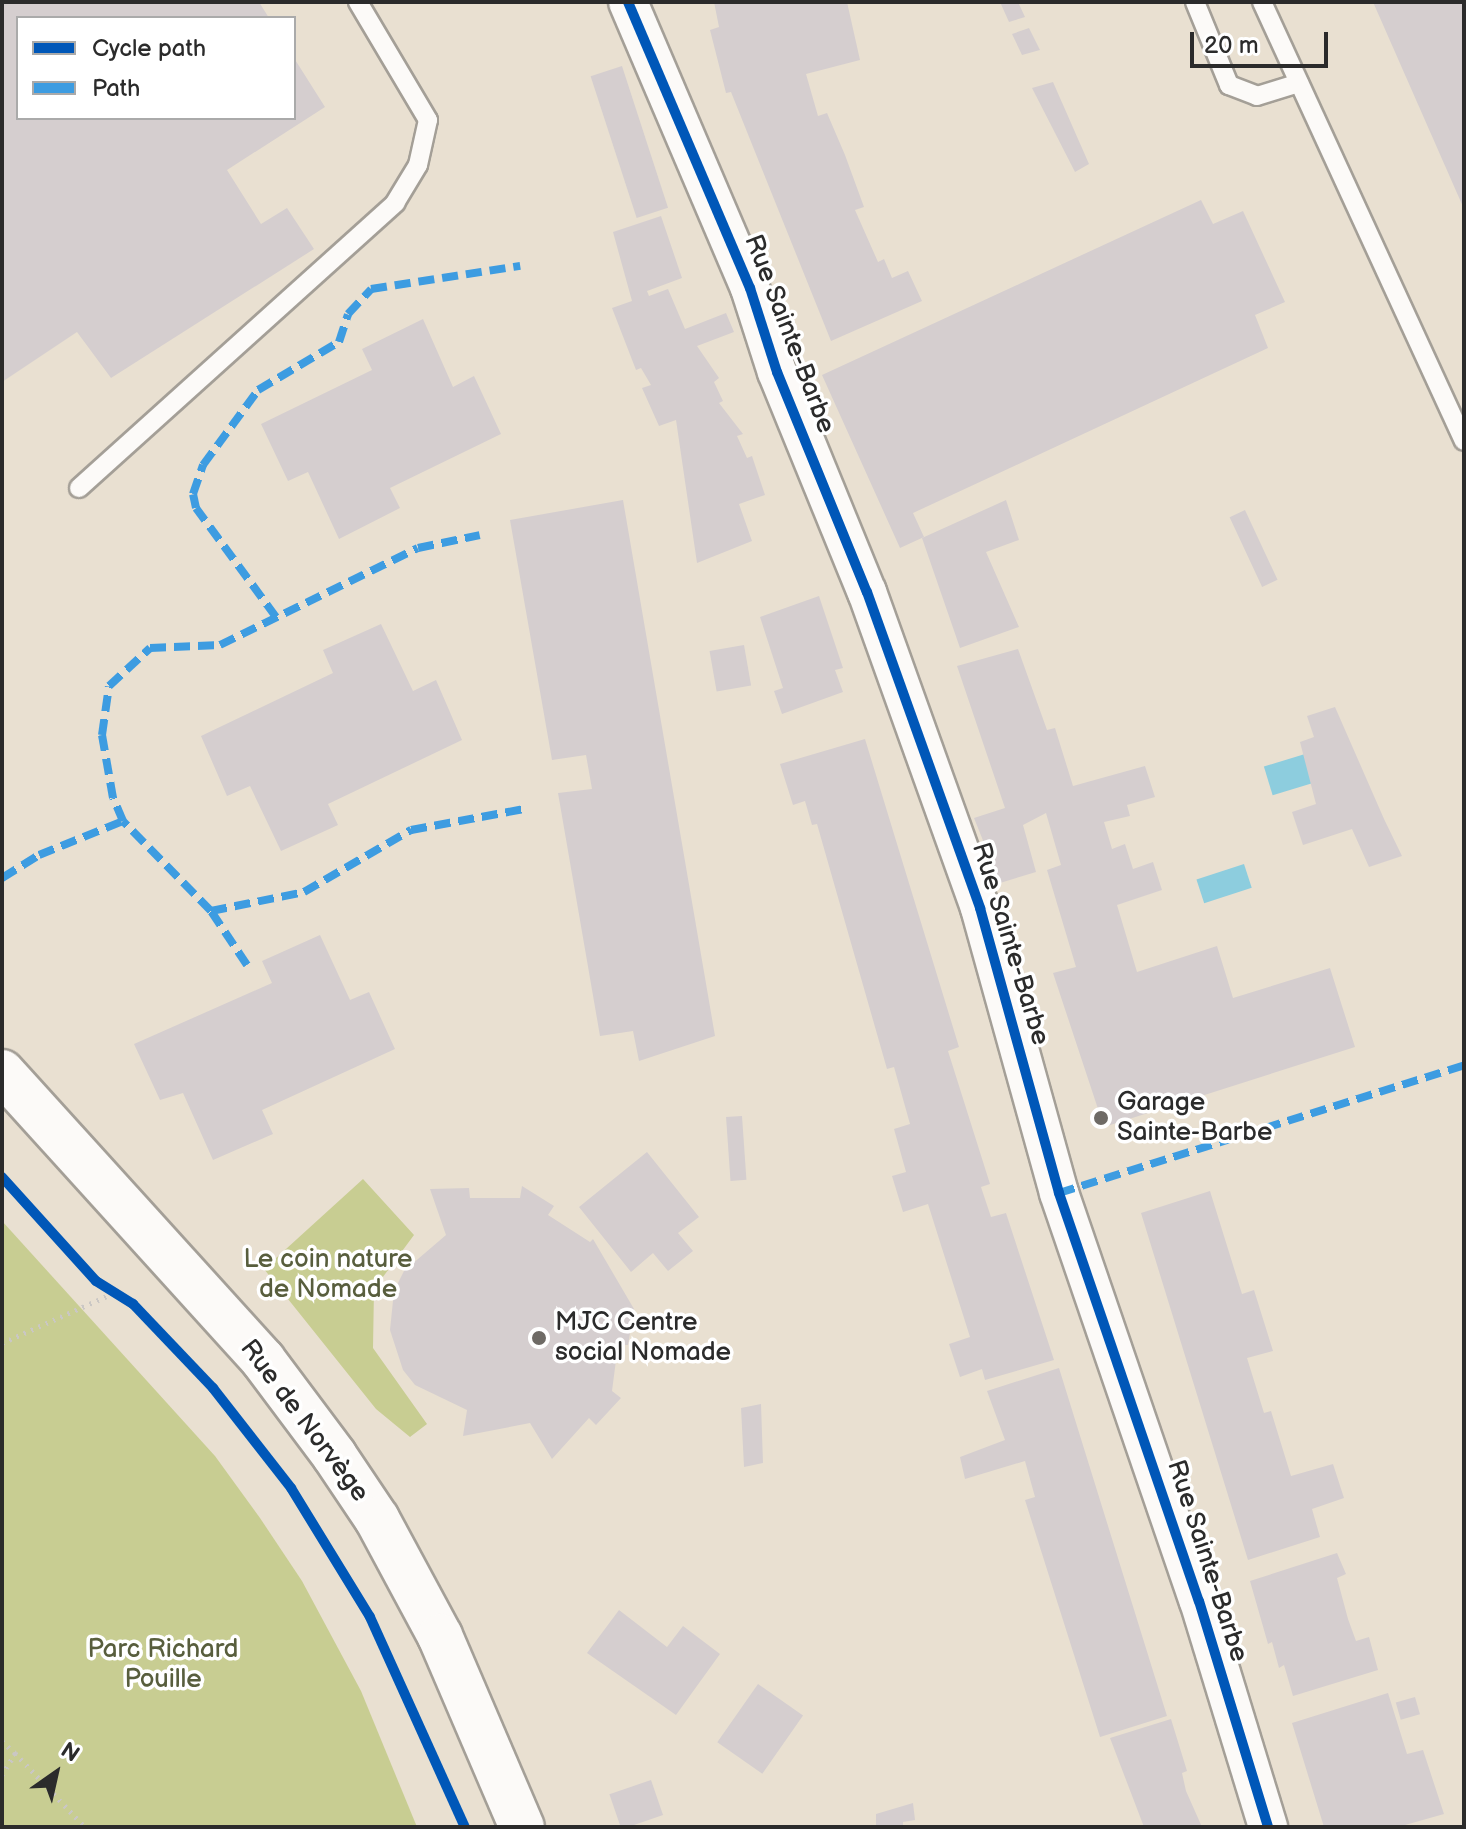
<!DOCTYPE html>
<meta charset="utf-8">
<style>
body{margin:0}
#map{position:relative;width:1466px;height:1829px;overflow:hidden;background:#e9e0d1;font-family:"Balsamiq Sans",sans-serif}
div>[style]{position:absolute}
.green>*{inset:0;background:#c8cd92}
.water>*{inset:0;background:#8dcdde;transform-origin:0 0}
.building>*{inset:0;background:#d5cecf;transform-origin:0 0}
.path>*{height:5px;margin-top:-2.5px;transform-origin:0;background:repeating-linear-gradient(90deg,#cac7c4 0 2px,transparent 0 8px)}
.roads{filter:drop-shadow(2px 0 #a49f97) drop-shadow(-2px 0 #a49f97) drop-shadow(0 2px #a49f97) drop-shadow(0 -2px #a49f97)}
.service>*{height:18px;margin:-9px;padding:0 9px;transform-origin:9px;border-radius:9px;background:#fcfaf8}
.minor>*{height:38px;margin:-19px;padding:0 19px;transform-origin:19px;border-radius:19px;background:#fcfaf8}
.tertiary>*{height:44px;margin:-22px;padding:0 22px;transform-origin:22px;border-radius:22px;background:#fcfaf8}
.quiet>*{height:8px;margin-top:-4px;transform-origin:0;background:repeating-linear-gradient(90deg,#3d9ce1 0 16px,transparent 0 24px)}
.cycleway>*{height:10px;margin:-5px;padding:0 5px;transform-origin:5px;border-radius:5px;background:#0057b8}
.dots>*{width:22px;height:22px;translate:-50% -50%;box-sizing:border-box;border:4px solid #fff;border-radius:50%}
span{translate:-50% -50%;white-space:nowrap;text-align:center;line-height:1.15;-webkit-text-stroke:7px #fff;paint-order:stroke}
.street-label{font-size:26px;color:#2b2b2b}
.poi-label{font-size:26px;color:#2b2b2b}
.left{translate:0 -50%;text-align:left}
.park-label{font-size:26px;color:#585e3d}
.frame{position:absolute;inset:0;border:4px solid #2b2b2b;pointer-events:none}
.legend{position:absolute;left:16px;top:16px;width:280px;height:104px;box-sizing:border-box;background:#fff;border:2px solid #aaa;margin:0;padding:10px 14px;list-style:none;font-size:24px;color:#2b2b2b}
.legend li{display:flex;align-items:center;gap:16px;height:40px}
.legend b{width:40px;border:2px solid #aaa}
.north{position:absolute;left:16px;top:1733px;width:80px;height:80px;-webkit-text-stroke:6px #fff;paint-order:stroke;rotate:34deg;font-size:22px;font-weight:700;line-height:32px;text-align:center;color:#2b2b2b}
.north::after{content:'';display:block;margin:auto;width:28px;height:36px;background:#2b2b2b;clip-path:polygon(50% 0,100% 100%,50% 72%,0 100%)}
.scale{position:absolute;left:1190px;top:32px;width:138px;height:36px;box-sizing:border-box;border:4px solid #2b2b2b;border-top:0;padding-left:10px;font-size:24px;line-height:28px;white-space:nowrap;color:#2b2b2b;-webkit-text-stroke:6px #fff;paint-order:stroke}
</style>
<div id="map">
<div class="green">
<div style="clip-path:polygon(363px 1179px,414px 1235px,374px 1289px,373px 1348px,427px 1424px,410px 1437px,376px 1409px,264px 1269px)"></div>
<div style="clip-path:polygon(2px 1221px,215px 1456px,260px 1518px,302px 1581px,361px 1691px,417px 1827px,2px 1827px)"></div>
</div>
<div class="water">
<div style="left:1305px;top:754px;width:30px;height:43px;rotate:73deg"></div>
<div style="left:1244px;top:864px;width:25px;height:50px;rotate:72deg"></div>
</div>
<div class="building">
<div style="clip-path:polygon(2px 2px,259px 2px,269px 18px,18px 18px,18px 118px,294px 118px,294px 58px,325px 107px,227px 170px,261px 224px,287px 208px,314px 249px,111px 378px,77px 332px,2px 382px)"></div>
<div style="clip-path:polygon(714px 2px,847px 2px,860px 60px,806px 74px,818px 116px,827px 113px,845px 155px,864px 207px,855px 210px,878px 262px,884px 259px,892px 278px,908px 271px,922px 301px,831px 341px,731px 92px,726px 93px,710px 30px,719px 27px)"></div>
<div style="clip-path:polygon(1000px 2px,1018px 2px,1025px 17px,1009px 22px)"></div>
<div style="clip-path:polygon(1373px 2px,1464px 2px,1464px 209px)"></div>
<div style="clip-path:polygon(1029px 28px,1040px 50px,1022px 55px,1012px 34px)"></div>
<div style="left:622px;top:66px;width:149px;height:33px;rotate:72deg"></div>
<div style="clip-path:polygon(1053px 82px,1089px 164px,1075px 172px,1032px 88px)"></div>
<div style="clip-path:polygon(1201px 200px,1213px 224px,1243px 211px,1285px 302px,1255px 315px,1268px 348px,913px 513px,924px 537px,900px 548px,822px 375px)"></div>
<div style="clip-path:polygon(661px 216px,682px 278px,647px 291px,649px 296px,668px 289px,685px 329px,726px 313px,734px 332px,697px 346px,719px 378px,714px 382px,723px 401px,719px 403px,743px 434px,737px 436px,747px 458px,752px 456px,765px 495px,739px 504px,752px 541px,697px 563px,676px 420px,659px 426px,642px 388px,651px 385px,641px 368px,636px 370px,612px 308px,632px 301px,613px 232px)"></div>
<div style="clip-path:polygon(423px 319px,453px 387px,474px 376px,501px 434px,390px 488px,400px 508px,339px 539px,308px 472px,288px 481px,261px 424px,372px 370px,362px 349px)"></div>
<div style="clip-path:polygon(623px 500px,715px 1036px,639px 1061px,633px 1031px,600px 1036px,558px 793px,592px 789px,586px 755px,552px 760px,510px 520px)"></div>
<div style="clip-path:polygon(1006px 500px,1019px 540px,986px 552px,1019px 627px,960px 648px,922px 538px)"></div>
<div style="left:1245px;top:510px;width:77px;height:17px;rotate:65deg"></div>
<div style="clip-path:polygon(819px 596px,843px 668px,835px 670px,843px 692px,782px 714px,774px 691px,783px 688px,760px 617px)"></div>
<div style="clip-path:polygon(381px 624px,413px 691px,436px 680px,462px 740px,328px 804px,338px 825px,281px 851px,250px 786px,227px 796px,201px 736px,333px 673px,323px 650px)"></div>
<div style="left:744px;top:645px;width:41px;height:35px;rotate:80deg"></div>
<div style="clip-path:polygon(1018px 649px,1047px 730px,1055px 728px,1073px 786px,1145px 766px,1155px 797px,1127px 805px,1130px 816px,1104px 822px,1112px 849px,1125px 844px,1133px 869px,1153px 862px,1162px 890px,1117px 905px,1137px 972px,1217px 946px,1233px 998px,1330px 968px,1355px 1047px,1104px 1127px,1053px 973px,1076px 967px,1047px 870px,1061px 865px,1046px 813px,1023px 825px,1036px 872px,1000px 883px,974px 818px,1005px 808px,957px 666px)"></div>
<div style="clip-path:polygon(1335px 707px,1384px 819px,1402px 856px,1369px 867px,1352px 829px,1303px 845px,1292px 812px,1316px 804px,1300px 742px,1314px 737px,1307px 716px)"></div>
<div style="clip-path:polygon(865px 739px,959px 1047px,948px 1051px,990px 1184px,981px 1187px,991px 1217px,1006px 1213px,1054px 1360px,985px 1380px,982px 1369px,960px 1377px,949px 1344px,970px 1337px,928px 1204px,903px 1212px,892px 1176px,906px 1172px,894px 1129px,910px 1124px,894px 1067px,887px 1069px,817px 824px,812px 825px,805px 801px,793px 805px,780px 764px)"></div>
<div style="clip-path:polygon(320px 935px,350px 1000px,369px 992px,395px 1049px,262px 1110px,273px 1134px,213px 1160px,183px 1093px,160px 1100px,134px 1044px,272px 983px,262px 961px)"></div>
<div style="left:742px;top:1116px;width:64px;height:16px;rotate:86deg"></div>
<div style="clip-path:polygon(647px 1152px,699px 1217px,678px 1233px,693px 1251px,668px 1271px,653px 1253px,631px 1272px,579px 1207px)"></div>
<div style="clip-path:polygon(522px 1186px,554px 1206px,548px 1215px,590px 1242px,593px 1239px,634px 1309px,628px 1345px,618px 1345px,612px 1391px,621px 1398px,596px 1425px,589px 1418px,552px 1459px,530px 1423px,463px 1436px,467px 1410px,415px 1385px,403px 1370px,390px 1330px,394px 1291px,404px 1271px,446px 1235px,430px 1189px,469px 1188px,470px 1198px,520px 1198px)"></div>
<div style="clip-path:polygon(1210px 1191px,1242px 1294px,1254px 1290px,1273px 1351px,1247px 1358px,1264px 1413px,1271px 1411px,1291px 1476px,1333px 1464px,1344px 1498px,1312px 1509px,1320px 1537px,1248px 1560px,1141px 1213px)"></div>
<div style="clip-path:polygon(1059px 1368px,1167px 1716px,1100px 1737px,1025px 1500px,1035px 1497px,1025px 1461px,965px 1479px,960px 1457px,1005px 1440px,987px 1391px)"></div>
<div style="clip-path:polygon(761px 1404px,763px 1463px,744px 1467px,741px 1408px)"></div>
<div style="clip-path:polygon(1337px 1553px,1346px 1574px,1337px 1578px,1348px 1619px,1356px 1641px,1369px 1637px,1378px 1670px,1293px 1696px,1284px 1665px,1279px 1668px,1272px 1642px,1268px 1644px,1250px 1581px)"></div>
<div style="clip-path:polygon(619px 1610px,667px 1647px,683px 1626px,720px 1654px,676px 1715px,587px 1653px)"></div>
<div style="left:758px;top:1684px;width:55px;height:71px;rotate:35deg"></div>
<div style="clip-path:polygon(1388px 1693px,1407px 1754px,1423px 1750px,1444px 1814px,1398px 1827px,1324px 1827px,1292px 1723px)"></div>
<div style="left:1415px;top:1697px;width:18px;height:20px;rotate:74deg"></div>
<div style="clip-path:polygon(1171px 1719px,1187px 1771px,1182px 1773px,1186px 1791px,1202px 1827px,1144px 1827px,1110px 1738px)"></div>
<div style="left:651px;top:1780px;width:37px;height:44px;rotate:71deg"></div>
<div style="clip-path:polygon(913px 1803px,915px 1820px,903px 1822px,903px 1827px,876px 1827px,876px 1814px)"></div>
</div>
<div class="path">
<div style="left:2px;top:1343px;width:123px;rotate:-24.1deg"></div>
<div style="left:2px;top:1741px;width:18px;rotate:43deg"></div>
<div style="left:2px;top:1775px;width:26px;rotate:-59deg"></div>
<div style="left:15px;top:1753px;width:102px;rotate:46.6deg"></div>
</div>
<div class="roads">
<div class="service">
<div style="left:1195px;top:2px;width:90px;rotate:67.7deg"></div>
<div style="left:1229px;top:85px;width:30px;rotate:21deg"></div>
<div style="left:1257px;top:96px;width:44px;rotate:-17.2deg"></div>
<div style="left:1262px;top:2px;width:483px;rotate:65.3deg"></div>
<div style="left:79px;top:488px;width:426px;rotate:-42deg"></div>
<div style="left:395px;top:203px;width:44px;rotate:-58.8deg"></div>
<div style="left:418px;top:165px;width:46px;rotate:-77.5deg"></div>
<div style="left:428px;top:120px;width:137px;rotate:-120.7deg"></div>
</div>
<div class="minor">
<div style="left:628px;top:2px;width:311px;rotate:66.9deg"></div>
<div style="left:750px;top:288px;width:88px;rotate:72.2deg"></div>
<div style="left:777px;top:372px;width:238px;rotate:67.8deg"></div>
<div style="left:867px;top:592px;width:336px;rotate:70.3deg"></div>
<div style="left:980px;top:908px;width:296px;rotate:74.5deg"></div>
<div style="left:1059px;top:1193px;width:431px;rotate:71.1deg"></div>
<div style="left:1199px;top:1601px;width:236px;rotate:73deg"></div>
</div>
<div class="tertiary">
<div style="left:2px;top:1072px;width:389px;rotate:47.8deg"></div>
<div style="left:263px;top:1360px;width:119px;rotate:53.2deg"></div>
<div style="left:334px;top:1455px;width:77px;rotate:56.1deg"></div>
<div style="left:377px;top:1519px;width:133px;rotate:61.7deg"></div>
<div style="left:440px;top:1636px;width:208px;rotate:66.8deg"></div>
</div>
</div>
<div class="quiet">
<div style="left:276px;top:617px;width:135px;rotate:-126.3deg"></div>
<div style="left:196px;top:508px;width:14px;rotate:-102deg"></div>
<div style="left:193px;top:494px;width:31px;rotate:-71deg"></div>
<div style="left:203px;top:465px;width:93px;rotate:-53.7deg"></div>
<div style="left:258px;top:390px;width:94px;rotate:-30.7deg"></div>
<div style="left:339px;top:342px;width:29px;rotate:-72deg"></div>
<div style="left:348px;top:314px;width:34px;rotate:-47deg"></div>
<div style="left:371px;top:289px;width:151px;rotate:-8.8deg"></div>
<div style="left:2px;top:878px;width:44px;rotate:-31.9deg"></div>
<div style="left:39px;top:855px;width:91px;rotate:-22deg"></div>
<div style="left:211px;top:911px;width:95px;rotate:-11.5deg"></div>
<div style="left:304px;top:892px;width:124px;rotate:-30.1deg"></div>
<div style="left:411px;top:830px;width:115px;rotate:-10.5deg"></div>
<div style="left:247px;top:965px;width:65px;rotate:-123.7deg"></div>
<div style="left:211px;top:911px;width:126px;rotate:-134.4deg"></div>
<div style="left:123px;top:821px;width:25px;rotate:-113deg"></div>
<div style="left:113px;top:798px;width:64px;rotate:-99.9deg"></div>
<div style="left:102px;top:735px;width:49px;rotate:-81.9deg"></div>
<div style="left:109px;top:686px;width:56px;rotate:-42.8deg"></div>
<div style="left:150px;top:648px;width:70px;rotate:-2.5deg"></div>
<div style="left:220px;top:645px;width:220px;rotate:-26.1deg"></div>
<div style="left:418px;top:548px;width:63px;rotate:-11.8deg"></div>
<div style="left:1059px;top:1193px;width:425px;rotate:-17.5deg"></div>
</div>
<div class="cycleway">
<div style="left:628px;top:2px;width:311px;rotate:66.9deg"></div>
<div style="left:750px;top:288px;width:88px;rotate:72.2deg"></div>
<div style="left:777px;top:372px;width:238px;rotate:67.8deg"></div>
<div style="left:867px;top:592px;width:336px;rotate:70.3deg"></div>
<div style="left:980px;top:908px;width:296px;rotate:74.5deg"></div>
<div style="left:1059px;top:1193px;width:431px;rotate:71.1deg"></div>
<div style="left:1199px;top:1601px;width:236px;rotate:73deg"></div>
<div style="left:2px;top:1177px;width:140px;rotate:47.9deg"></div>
<div style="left:96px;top:1281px;width:44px;rotate:31.9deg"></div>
<div style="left:133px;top:1304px;width:116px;rotate:46.4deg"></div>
<div style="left:213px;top:1388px;width:127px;rotate:52deg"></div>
<div style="left:291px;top:1488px;width:151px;rotate:58.5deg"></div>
<div style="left:370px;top:1617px;width:230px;rotate:65.7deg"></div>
</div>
<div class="dots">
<div style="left:1101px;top:1118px;background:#6e6a65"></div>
<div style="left:539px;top:1338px;background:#6e6a65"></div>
</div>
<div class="street-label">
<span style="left:789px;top:334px;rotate:69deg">Rue Sainte-Barbe</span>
<span style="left:1010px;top:944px;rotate:73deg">Rue Sainte-Barbe</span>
<span style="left:304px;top:1421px;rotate:53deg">Rue de Norvège</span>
<span style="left:1207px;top:1561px;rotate:72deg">Rue Sainte-Barbe</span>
</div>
<div class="poi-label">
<span class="left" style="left:1117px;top:1118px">Garage<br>Sainte-Barbe</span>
<span class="left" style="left:555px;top:1338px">MJC Centre<br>social Nomade</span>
</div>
<div class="park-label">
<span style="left:328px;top:1275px">Le coin nature<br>de Nomade</span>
<span style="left:163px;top:1665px">Parc Richard<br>Pouille</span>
</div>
<div class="frame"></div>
<ul class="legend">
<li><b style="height:10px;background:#0057b8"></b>Cycle path</li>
<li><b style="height:10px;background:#3d9ce1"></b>Path</li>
</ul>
<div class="north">N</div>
<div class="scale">20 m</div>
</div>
